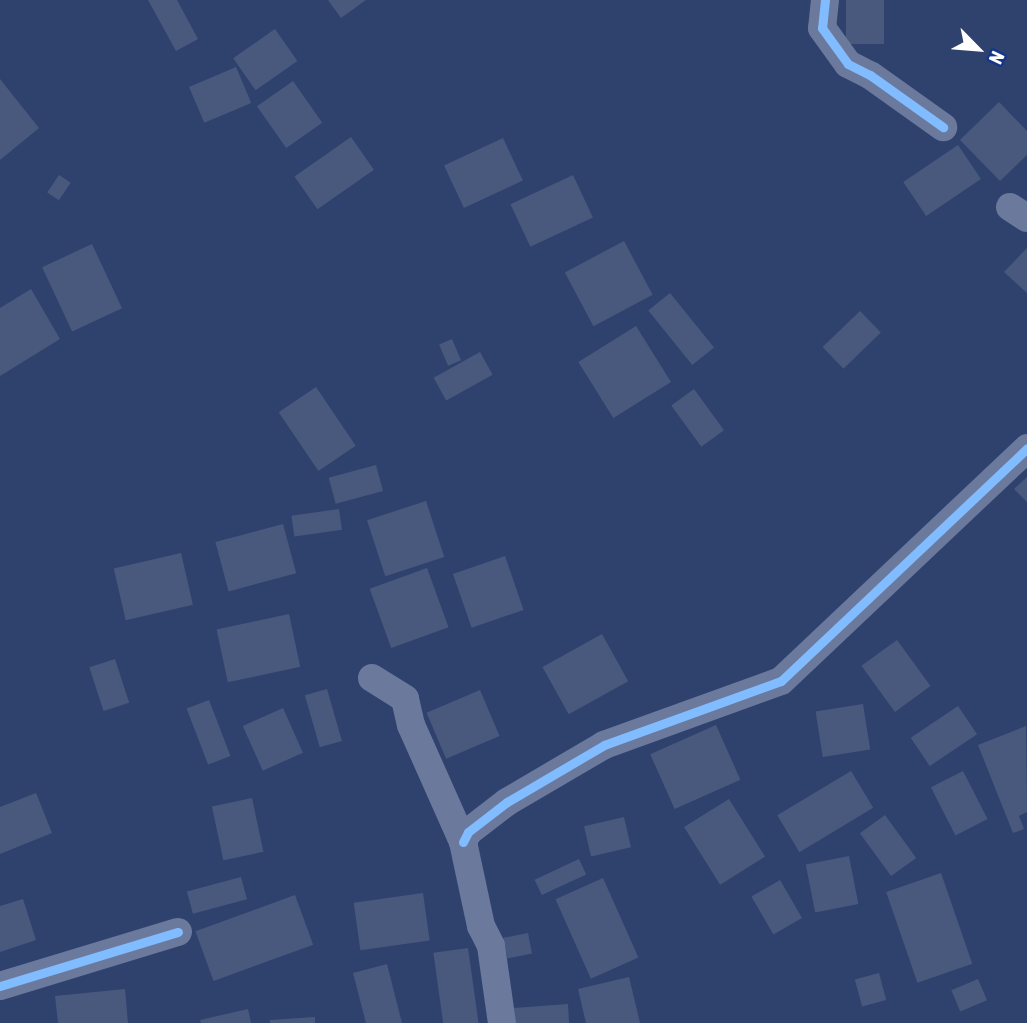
<!DOCTYPE html>
<style>
body{margin:0}
#map{position:relative;width:1027px;height:1023px;overflow:hidden;background:#2f426e;font-family:"Asap Condensed",sans-serif}
div>[style]{position:absolute}
.building>*{inset:0;background:#49597d;transform-origin:0 0}
.minor>*{height:28px;margin:-14px;padding:0 14px;transform-origin:14px;border-radius:14px;background:#6b799c}
.cycleway>*{height:9px;margin:-4.5px;padding:0 4.5px;transform-origin:4.5px;border-radius:4.5px;background:#80bcff}
span{translate:-50% -50%;white-space:nowrap;text-align:center;line-height:1.15;-webkit-text-stroke:7px #143789;paint-order:stroke}
.north{position:absolute;left:943px;top:14px;width:70px;height:70px;-webkit-text-stroke:5px #143789;paint-order:stroke;rotate:115deg;font-size:19px;font-weight:700;line-height:28px;text-align:center;color:#fff}
.north::after{content:'';display:block;margin:auto;width:24px;height:32px;background:#fff;clip-path:polygon(50% 0,100% 100%,50% 72%,0 100%)}
</style>
<div id="map">
<div class="building">
<div style="clip-path:polygon(148px 0,177px 0,198px 39px,176px 51px)"></div>
<div style="clip-path:polygon(328px 0,366px 0,341px 18px)"></div>
<div style="left:846px;top:0;width:38px;height:44px"></div>
<div style="left:275px;top:29px;width:39px;height:51px;rotate:55deg"></div>
<div style="left:236px;top:67px;width:39px;height:51px;rotate:67deg"></div>
<div style="clip-path:polygon(0 79px,39px 128px,0 160px)"></div>
<div style="left:293px;top:81px;width:51px;height:44px;rotate:55deg"></div>
<div style="clip-path:polygon(999px 102px,1027px 131px,1027px 155px,1000px 181px,960px 140px)"></div>
<div style="left:351px;top:137px;width:40px;height:69px;rotate:55deg"></div>
<div style="left:503px;top:138px;width:47px;height:65px;rotate:65deg"></div>
<div style="left:958px;top:145px;width:41px;height:66px;rotate:56deg"></div>
<div style="left:59px;top:175px;width:14px;height:21px;rotate:34deg"></div>
<div style="left:573px;top:175px;width:47px;height:69px;rotate:65deg"></div>
<div style="left:624px;top:241px;width:61px;height:67px;rotate:62deg"></div>
<div style="left:92px;top:244px;width:71px;height:55px;rotate:65deg"></div>
<div style="clip-path:polygon(1027px 248px,1027px 293px,1004px 272px)"></div>
<div style="clip-path:polygon(31px 289px,60px 339px,0 376px,0 308px)"></div>
<div style="left:670px;top:293px;width:70px;height:28px;rotate:51deg"></div>
<div style="left:860px;top:311px;width:30px;height:52px;rotate:46deg"></div>
<div style="left:636px;top:326px;width:66px;height:68px;rotate:58deg"></div>
<div style="left:452px;top:339px;width:23px;height:14px;rotate:67deg"></div>
<div style="left:480px;top:352px;width:26px;height:53px;rotate:61deg"></div>
<div style="left:316px;top:387px;width:71px;height:45px;rotate:56deg"></div>
<div style="left:694px;top:389px;width:51px;height:28px;rotate:54deg"></div>
<div style="left:376px;top:465px;width:27px;height:49px;rotate:75deg"></div>
<div style="clip-path:polygon(1027px 477px,1027px 502px,1014px 489px)"></div>
<div style="left:426px;top:501px;width:59px;height:62px;rotate:72deg"></div>
<div style="left:339px;top:509px;width:21px;height:48px;rotate:82deg"></div>
<div style="left:283px;top:524px;width:51px;height:70px;rotate:75deg"></div>
<div style="left:181px;top:553px;width:53px;height:69px;rotate:77deg"></div>
<div style="left:505px;top:556px;width:57px;height:55px;rotate:71deg"></div>
<div style="left:427px;top:568px;width:63px;height:61px;rotate:70deg"></div>
<div style="left:289px;top:614px;width:54px;height:74px;rotate:78deg"></div>
<div style="left:602px;top:634px;width:54px;height:68px;rotate:61deg"></div>
<div style="left:897px;top:640px;width:57px;height:44px;rotate:54deg"></div>
<div style="left:115px;top:659px;width:46px;height:27px;rotate:72deg"></div>
<div style="left:327px;top:689px;width:54px;height:23px;rotate:74deg"></div>
<div style="left:480px;top:690px;width:50px;height:58px;rotate:67deg"></div>
<div style="left:209px;top:700px;width:60px;height:24px;rotate:69deg"></div>
<div style="left:863px;top:704px;width:46px;height:48px;rotate:81deg"></div>
<div style="left:958px;top:706px;width:34px;height:57px;rotate:56deg"></div>
<div style="left:283px;top:708px;width:49px;height:44px;rotate:66deg"></div>
<div style="left:716px;top:725px;width:60px;height:72px;rotate:66deg"></div>
<div style="clip-path:polygon(1026px 726px,1027px 812px,1019px 816px,1024px 829px,1013px 833px,978px 745px)"></div>
<div style="left:851px;top:771px;width:43px;height:86px;rotate:59deg"></div>
<div style="left:963px;top:771px;width:54px;height:36px;rotate:63deg"></div>
<div style="clip-path:polygon(36px 793px,52px 833px,0 854px,0 807px)"></div>
<div style="left:252px;top:798px;width:55px;height:41px;rotate:78deg"></div>
<div style="left:729px;top:799px;width:68px;height:53px;rotate:58deg"></div>
<div style="left:885px;top:815px;width:53px;height:31px;rotate:54deg"></div>
<div style="left:624px;top:817px;width:31px;height:41px;rotate:77deg"></div>
<div style="left:849px;top:856px;width:49px;height:44px;rotate:79deg"></div>
<div style="left:579px;top:859px;width:17px;height:49px;rotate:65deg"></div>
<div style="left:941px;top:873px;width:96px;height:58px;rotate:71deg"></div>
<div style="left:241px;top:877px;width:23px;height:56px;rotate:75deg"></div>
<div style="left:603px;top:878px;width:87px;height:52px;rotate:66deg"></div>
<div style="left:780px;top:880px;width:44px;height:33px;rotate:60deg"></div>
<div style="left:423px;top:893px;width:48px;height:70px;rotate:82deg"></div>
<div style="left:295px;top:895px;width:53px;height:106px;rotate:70deg"></div>
<div style="clip-path:polygon(23px 899px,36px 940px,0 952px,0 906px)"></div>
<div style="left:528px;top:933px;width:21px;height:25px;rotate:79deg"></div>
<div style="left:468px;top:948px;width:76px;height:35px;rotate:82deg"></div>
<div style="clip-path:polygon(387px 964px,402px 1023px,366px 1023px,353px 973px)"></div>
<div style="left:879px;top:973px;width:28px;height:25px;rotate:75deg"></div>
<div style="clip-path:polygon(629px 977px,640px 1023px,586px 1023px,578px 989px)"></div>
<div style="left:978px;top:979px;width:23px;height:29px;rotate:67deg"></div>
<div style="clip-path:polygon(125px 989px,128px 1023px,58px 1023px,55px 996px)"></div>
<div style="clip-path:polygon(568px 1004px,569px 1023px,515px 1023px,514px 1008px)"></div>
<div style="clip-path:polygon(248px 1009px,251px 1023px,201px 1023px,200px 1020px)"></div>
<div style="clip-path:polygon(315px 1017px,315px 1023px,270px 1023px,270px 1020px)"></div>
</div>
<div class="minor">
<div style="left:825px;top:0;width:28px;rotate:96deg"></div>
<div style="left:822px;top:28px;width:44px;rotate:54.2deg"></div>
<div style="left:848px;top:64px;width:25px;rotate:27deg"></div>
<div style="left:870px;top:75px;width:90px;rotate:35.5deg"></div>
<div style="left:1010px;top:207px;width:20px;rotate:33deg"></div>
<div style="left:372px;top:678px;width:39px;rotate:32deg"></div>
<div style="left:405px;top:699px;width:27px;rotate:77deg"></div>
<div style="left:411px;top:725px;width:128px;rotate:66deg"></div>
<div style="left:463px;top:842px;width:86px;rotate:77.9deg"></div>
<div style="left:481px;top:926px;width:22px;rotate:63deg"></div>
<div style="left:491px;top:946px;width:78px;rotate:81.9deg"></div>
<div style="left:463px;top:842px;width:11px;rotate:-63deg"></div>
<div style="left:468px;top:832px;width:49px;rotate:-37.6deg"></div>
<div style="left:507px;top:802px;width:113px;rotate:-30.4deg"></div>
<div style="left:604px;top:745px;width:188px;rotate:-19.9deg"></div>
<div style="left:781px;top:681px;width:339px;rotate:-43.4deg"></div>
<div style="left:0;top:986px;width:186px;rotate:-16.9deg"></div>
</div>
<div class="cycleway">
<div style="left:825px;top:0;width:28px;rotate:96deg"></div>
<div style="left:822px;top:28px;width:44px;rotate:54.2deg"></div>
<div style="left:848px;top:64px;width:25px;rotate:27deg"></div>
<div style="left:870px;top:75px;width:90px;rotate:35.5deg"></div>
<div style="left:463px;top:842px;width:11px;rotate:-63deg"></div>
<div style="left:468px;top:832px;width:49px;rotate:-37.6deg"></div>
<div style="left:507px;top:802px;width:113px;rotate:-30.4deg"></div>
<div style="left:604px;top:745px;width:188px;rotate:-19.9deg"></div>
<div style="left:781px;top:681px;width:339px;rotate:-43.4deg"></div>
<div style="left:0;top:986px;width:186px;rotate:-16.9deg"></div>
</div>
<div class="north">N</div>
</div>
